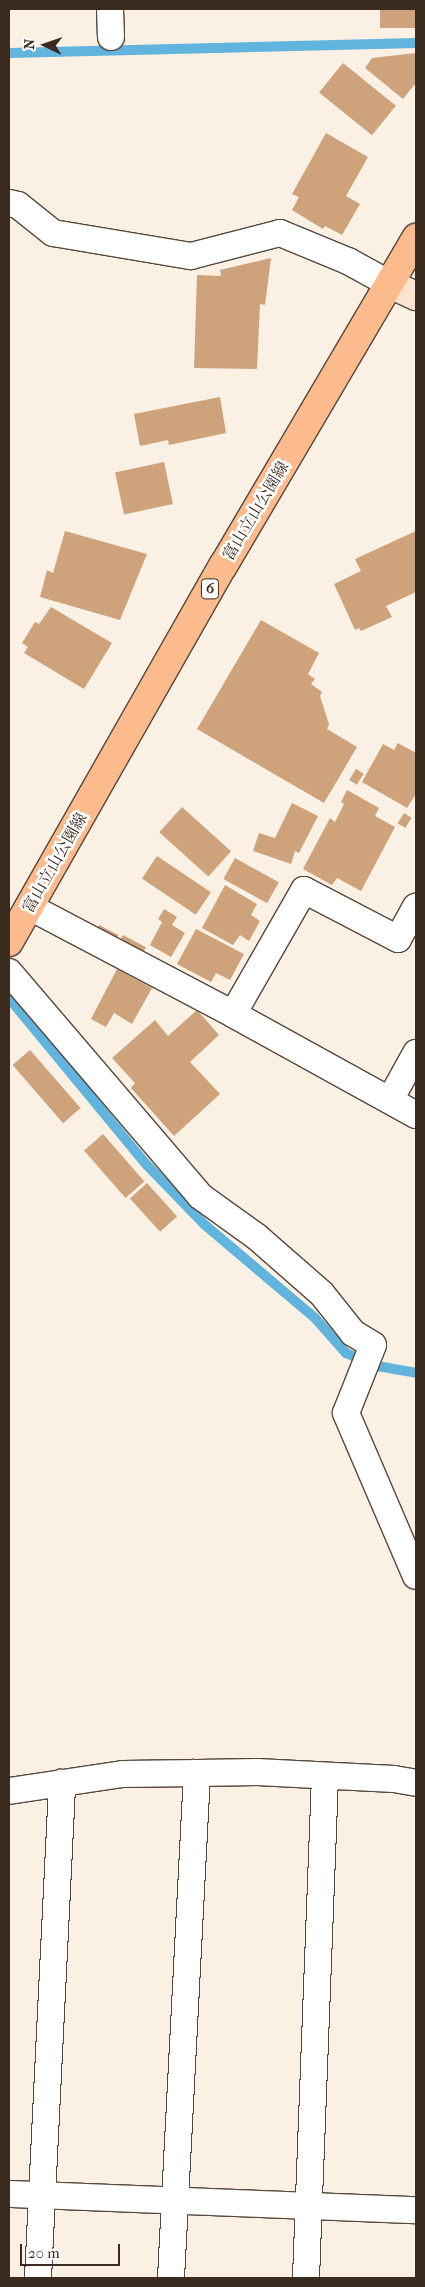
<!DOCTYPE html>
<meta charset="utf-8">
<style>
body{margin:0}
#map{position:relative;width:425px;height:2287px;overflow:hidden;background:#faf0e3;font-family:"IM FELL French Canon","Noto Serif JP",serif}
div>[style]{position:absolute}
.stream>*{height:10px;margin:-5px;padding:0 5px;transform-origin:5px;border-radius:5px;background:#61b4dd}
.building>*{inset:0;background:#cea37b;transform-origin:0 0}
.roads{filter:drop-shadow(1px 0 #58483c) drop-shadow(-1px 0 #58483c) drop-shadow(0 1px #58483c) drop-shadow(0 -1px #58483c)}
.street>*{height:26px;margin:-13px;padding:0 13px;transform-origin:13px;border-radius:13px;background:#fff}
.secondary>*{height:28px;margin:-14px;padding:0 14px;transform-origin:14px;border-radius:14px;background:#fde4d1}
.primary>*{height:28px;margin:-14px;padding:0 14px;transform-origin:14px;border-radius:14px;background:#fbbb8c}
span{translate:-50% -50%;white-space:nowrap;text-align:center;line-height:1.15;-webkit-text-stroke:5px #fff;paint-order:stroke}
.shield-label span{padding:1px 4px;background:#fff;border:1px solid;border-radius:4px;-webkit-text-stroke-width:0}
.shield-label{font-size:15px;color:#3b2a1e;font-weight:700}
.street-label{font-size:16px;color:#3b2a1e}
.frame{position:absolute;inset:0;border:10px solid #3b2a1e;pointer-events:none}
.north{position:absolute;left:20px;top:20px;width:50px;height:50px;-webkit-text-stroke:4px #fff;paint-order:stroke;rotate:273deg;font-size:14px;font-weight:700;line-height:20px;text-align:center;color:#3b2a1e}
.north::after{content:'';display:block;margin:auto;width:18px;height:22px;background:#3b2a1e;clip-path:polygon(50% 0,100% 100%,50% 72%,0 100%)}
.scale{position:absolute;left:20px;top:2244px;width:100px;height:22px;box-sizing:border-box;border:2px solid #3b2a1e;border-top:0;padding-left:6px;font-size:15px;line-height:18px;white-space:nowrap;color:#3b2a1e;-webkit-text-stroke:4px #fff;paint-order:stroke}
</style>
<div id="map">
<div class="stream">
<div style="left:9px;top:53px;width:407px;rotate:-1.4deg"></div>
<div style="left:9px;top:998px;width:215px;rotate:50.5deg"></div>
<div style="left:146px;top:1164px;width:85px;rotate:46deg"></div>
<div style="left:205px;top:1225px;width:144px;rotate:40.2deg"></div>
<div style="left:315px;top:1318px;width:47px;rotate:48.5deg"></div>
<div style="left:346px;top:1353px;width:34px;rotate:23deg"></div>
<div style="left:377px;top:1366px;width:40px;rotate:10deg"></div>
</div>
<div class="building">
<div style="left:380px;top:9px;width:36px;height:19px"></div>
<div style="clip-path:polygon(416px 53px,416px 83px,403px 99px,365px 68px,372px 58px)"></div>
<div style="left:343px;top:63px;width:68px;height:38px;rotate:39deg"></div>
<div style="clip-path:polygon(326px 133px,368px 157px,346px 196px,360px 204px,342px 235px,325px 226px,323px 229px,292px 210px,299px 197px,292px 194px)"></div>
<div style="clip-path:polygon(271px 258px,265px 305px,260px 304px,257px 369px,194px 368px,197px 275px,221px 276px,220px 270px)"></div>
<div style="clip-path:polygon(220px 397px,226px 433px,169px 445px,168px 440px,140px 446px,134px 414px)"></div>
<div style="left:164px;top:462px;width:43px;height:50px;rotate:78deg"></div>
<div style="clip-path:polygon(65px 531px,147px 554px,120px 620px,40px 597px,47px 570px,53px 573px)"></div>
<div style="clip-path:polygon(416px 531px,416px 592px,386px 606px,392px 617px,361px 631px,359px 628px,355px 630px,334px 584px,361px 571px,355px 559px)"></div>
<div style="clip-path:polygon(51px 607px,112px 643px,84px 689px,24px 653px,28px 647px,22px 643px,35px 622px,39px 624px)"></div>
<div style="clip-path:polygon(261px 620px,319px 653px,308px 674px,315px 679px,311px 684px,322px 692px,320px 696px,329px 724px,327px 729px,357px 747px,324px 803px,197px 729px)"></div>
<div style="clip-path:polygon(398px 743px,416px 753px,416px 794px,407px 808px,362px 782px,383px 744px,394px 750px)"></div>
<div style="left:356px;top:769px;width:9px;height:13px;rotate:32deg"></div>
<div style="clip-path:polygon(347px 790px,379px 808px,375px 816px,395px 827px,361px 891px,337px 878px,332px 885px,303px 869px,330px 818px,335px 822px,344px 804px,341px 802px)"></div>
<div style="clip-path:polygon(292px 803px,318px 816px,299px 853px,295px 851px,291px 864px,253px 851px,259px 833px,275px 838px)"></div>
<div style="left:182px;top:807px;width:66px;height:34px;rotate:42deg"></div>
<div style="left:404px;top:813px;width:9px;height:12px;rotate:32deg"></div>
<div style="left:157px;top:856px;width:65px;height:27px;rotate:34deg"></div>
<div style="left:235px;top:858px;width:50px;height:24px;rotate:29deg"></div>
<div style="clip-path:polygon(225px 885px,257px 904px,251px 915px,260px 921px,249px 941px,240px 935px,233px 945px,202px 928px)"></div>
<div style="clip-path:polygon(164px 909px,177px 917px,172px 925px,185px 933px,171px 957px,150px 945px,162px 922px,158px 919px)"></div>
<div style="left:99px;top:925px;width:22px;height:9px;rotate:27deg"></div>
<div style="clip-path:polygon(196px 929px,244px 954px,230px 980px,216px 973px,211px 982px,177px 964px)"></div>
<div style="left:123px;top:935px;width:26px;height:12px;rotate:28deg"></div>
<div style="clip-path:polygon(117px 969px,152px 988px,132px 1024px,114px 1013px,106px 1027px,91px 1019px)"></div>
<div style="clip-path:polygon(197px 1010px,219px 1035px,190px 1062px,220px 1094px,174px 1136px,131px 1088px,135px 1083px,112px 1058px,155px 1020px,168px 1036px)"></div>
<div style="left:30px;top:1050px;width:77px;height:23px;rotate:49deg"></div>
<div style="left:103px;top:1134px;width:63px;height:25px;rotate:49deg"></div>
<div style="left:147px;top:1183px;width:45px;height:23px;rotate:48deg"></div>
</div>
<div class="roads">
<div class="street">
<div style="left:110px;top:9px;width:28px;rotate:88deg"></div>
<div style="left:9px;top:203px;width:9px;rotate:13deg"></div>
<div style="left:18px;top:205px;width:45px;rotate:38.7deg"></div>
<div style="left:53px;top:233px;width:140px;rotate:9.5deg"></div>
<div style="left:191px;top:256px;width:92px;rotate:-14.5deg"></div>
<div style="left:280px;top:233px;width:74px;rotate:22.4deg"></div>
<div style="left:348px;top:261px;width:48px;rotate:28.7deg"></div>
<div style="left:30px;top:907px;width:229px;rotate:27.8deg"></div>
<div style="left:233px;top:1014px;width:209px;rotate:28.9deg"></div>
<div style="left:9px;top:972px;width:294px;rotate:49.5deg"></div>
<div style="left:200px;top:1196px;width:70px;rotate:35.7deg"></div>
<div style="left:257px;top:1237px;width:86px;rotate:41.2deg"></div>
<div style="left:322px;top:1294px;width:50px;rotate:51.5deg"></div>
<div style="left:353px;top:1333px;width:23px;rotate:31deg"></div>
<div style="left:373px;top:1345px;width:73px;rotate:111.7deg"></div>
<div style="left:346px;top:1413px;width:177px;rotate:66.8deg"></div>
<div style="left:233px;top:1014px;width:143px;rotate:-60.2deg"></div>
<div style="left:304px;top:890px;width:106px;rotate:27.5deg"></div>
<div style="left:398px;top:939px;width:37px;rotate:-61deg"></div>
<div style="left:390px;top:1100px;width:54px;rotate:-61deg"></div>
<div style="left:9px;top:1791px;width:115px;rotate:-8.5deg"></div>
<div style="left:123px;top:1774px;width:74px;rotate:-0.8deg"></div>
<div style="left:197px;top:1773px;width:60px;rotate:-1deg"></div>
<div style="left:257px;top:1772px;width:137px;rotate:2.9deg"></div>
<div style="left:394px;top:1779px;width:22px;rotate:10deg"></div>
<div style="left:9px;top:2194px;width:407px;rotate:2.3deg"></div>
<div style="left:38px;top:2278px;width:496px;rotate:-87.2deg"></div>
<div style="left:171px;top:2278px;width:506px;rotate:-87.05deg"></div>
<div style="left:306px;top:2278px;width:502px;rotate:-87.83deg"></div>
</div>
<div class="secondary">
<div style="left:390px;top:284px;width:29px;rotate:25deg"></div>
</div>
<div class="primary">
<div style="left:9px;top:942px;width:433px;rotate:-60.4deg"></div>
<div style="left:223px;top:566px;width:381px;rotate:-59.5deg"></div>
</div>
</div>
<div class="shield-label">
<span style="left:210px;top:589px">6</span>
</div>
<div class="street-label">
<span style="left:256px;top:511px;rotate:-59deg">富山立山公園線</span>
<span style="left:55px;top:863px;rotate:-60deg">富山立山公園線</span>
</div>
<div class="frame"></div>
<div class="north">N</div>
<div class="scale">20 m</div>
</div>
